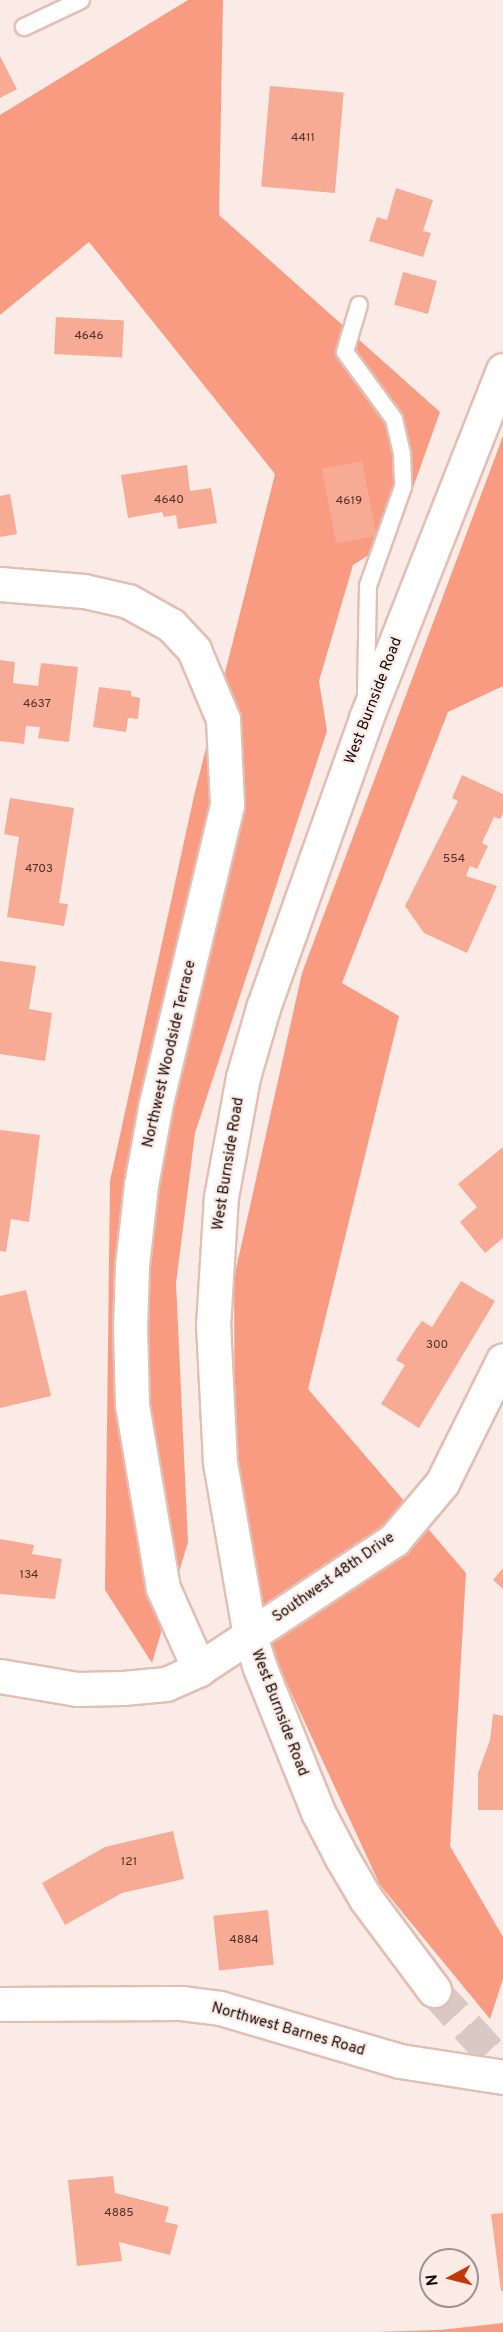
<!DOCTYPE html>
<style>
body{margin:0}
#map{position:relative;width:503px;height:2332px;overflow:hidden;background:#fbebe7;font-family:Overpass,sans-serif}
div>[style]{position:absolute}
.forest>*{inset:0;background:#f99b80}
.building>*{inset:0;background:#f7ab95;transform-origin:0 0}
.primary-tunnel>*{height:33px;margin-top:-16.5px;transform-origin:0;background:repeating-linear-gradient(90deg,#d8c9c5 0 33px,transparent 0 49px)}
.roads{filter:drop-shadow(2px 0 #e2beb3) drop-shadow(-2px 0 #e2beb3) drop-shadow(0 2px #e2beb3) drop-shadow(0 -2px #e2beb3)}
.lane>*{height:16px;margin:-8px;padding:0 8px;transform-origin:8px;border-radius:8px;background:#fff}
.street>*{height:33px;margin:-16.5px;padding:0 16.5px;transform-origin:16.5px;border-radius:16.5px;background:#fff}
.primary>*{height:33px;margin:-16.5px;padding:0 16.5px;transform-origin:16.5px;border-radius:16.5px;background:#fff}
span{translate:-50% -50%;white-space:nowrap;text-align:center;line-height:1.15;-webkit-text-stroke:4.5px #fbebe7;paint-order:stroke}
.number-label{font-size:12px;color:#4e322a}
.number-label span{-webkit-text-stroke-width:0}
.street-label{font-size:15px;color:#150906}
.north{position:absolute;left:419px;top:2248px;width:60px;height:60px;box-sizing:border-box;background:#fbebe7;border:2px solid #9f918d;border-radius:50%;rotate:263deg;font-size:16px;font-weight:700;line-height:24px;text-align:center;color:#150906}
.north::after{content:'';display:block;margin:auto;width:21px;height:27px;background:#c13904;clip-path:polygon(50% 0,100% 100%,50% 72%,0 100%)}
</style>
<div id="map">
<div class="forest">
<div style="clip-path:polygon(188px 0,223px 0,219px 215px,440px 412px,395px 538px,353px 565px,319px 681px,327px 731px,195px 1133px,176px 1283px,188px 1542px,152px 1663px,105px 1590px,110px 1181px,194px 796px,275px 474px,89px 242px,0 315px,0 115px)"></div>
<div style="clip-path:polygon(503px 436px,503px 686px,448px 712px,342px 983px,399px 1016px,308px 1389px,466px 1573px,450px 1846px,503px 1937px,503px 1979px,490px 2019px,380px 1885px,271px 1649px,235px 1455px,234px 1278px,302px 973px)"></div>
<div style="clip-path:polygon(503px 2323px,503px 2332px,375px 2332px,440px 2330px)"></div>
</div>
<div class="building">
<div style="clip-path:polygon(0 56px,17px 89px,0 98px)"></div>
<div style="left:270px;top:86px;width:74px;height:101px;rotate:5deg"></div>
<div style="clip-path:polygon(396px 188px,433px 200px,423px 231px,431px 233px,423px 257px,369px 241px,377px 217px,387px 220px)"></div>
<div style="left:403px;top:272px;width:35px;height:34px;rotate:15deg"></div>
<div style="left:56px;top:317px;width:68px;height:37px;rotate:3deg"></div>
<div style="left:362px;top:461px;width:76px;height:41px;rotate:79deg"></div>
<div style="clip-path:polygon(187px 465px,190px 491px,211px 488px,217px 523px,178px 529px,176px 515px,164px 517px,162px 512px,128px 518px,121px 475px)"></div>
<div style="clip-path:polygon(10px 494px,17px 534px,0 537px,0 496px)"></div>
<div style="clip-path:polygon(0 660px,15px 662px,13px 683px,38px 686px,41px 663px,78px 667px,69px 742px,38px 738px,40px 727px,26px 726px,24px 744px,0 741px)"></div>
<div style="clip-path:polygon(99px 687px,131px 691px,131px 696px,140px 698px,138px 719px,128px 718px,126px 732px,93px 727px)"></div>
<div style="clip-path:polygon(462px 775px,503px 794px,503px 813px,500px 819px,494px 817px,482px 843px,488px 846px,477px 869px,470px 866px,466px 876px,497px 886px,467px 953px,424px 933px,405px 906px,458px 801px,452px 798px)"></div>
<div style="clip-path:polygon(10px 798px,74px 808px,59px 903px,68px 904px,64px 926px,7px 917px,19px 837px,4px 834px)"></div>
<div style="clip-path:polygon(0 961px,36px 966px,29px 1009px,52px 1013px,45px 1061px,0 1054px)"></div>
<div style="clip-path:polygon(0 1130px,40px 1135px,29px 1222px,11px 1219px,6px 1252px,0 1251px)"></div>
<div style="clip-path:polygon(503px 1147px,503px 1238px,485px 1253px,460px 1222px,477px 1207px,458px 1184px)"></div>
<div style="clip-path:polygon(461px 1281px,495px 1301px,419px 1428px,381px 1404px,405px 1365px,396px 1360px,414px 1332px,422px 1321px,432px 1327px)"></div>
<div style="clip-path:polygon(26px 1290px,51px 1396px,0 1408px,0 1296px)"></div>
<div style="clip-path:polygon(0 1539px,34px 1545px,32px 1554px,62px 1559px,55px 1599px,0 1594px)"></div>
<div style="clip-path:polygon(503px 1568px,503px 1589px,493px 1580px)"></div>
<div style="clip-path:polygon(493px 1714px,503px 1716px,503px 1810px,478px 1810px,478px 1773px,490px 1740px)"></div>
<div style="clip-path:polygon(173px 1831px,184px 1879px,122px 1893px,65px 1925px,42px 1883px,105px 1847px)"></div>
<div style="left:268px;top:1910px;width:55px;height:55px;rotate:84deg"></div>
<div style="clip-path:polygon(113px 2176px,115px 2193px,169px 2207px,165px 2222px,178px 2225px,170px 2255px,119px 2242px,122px 2261px,77px 2266px,68px 2180px)"></div>
<div style="clip-path:polygon(503px 2213px,503px 2291px,501px 2291px,491px 2214px)"></div>
</div>
<div class="primary-tunnel">
<div style="left:434px;top:1990px;width:103px;rotate:47.8deg"></div>
</div>
<div class="roads">
<div class="lane">
<div style="left:24px;top:27px;width:63px;rotate:-25.3deg"></div>
<div style="left:359px;top:305px;width:49px;rotate:106.6deg"></div>
<div style="left:345px;top:352px;width:83px;rotate:53.8deg"></div>
<div style="left:394px;top:419px;width:35px;rotate:77deg"></div>
<div style="left:402px;top:453px;width:34px;rotate:88deg"></div>
<div style="left:403px;top:487px;width:105px;rotate:109.5deg"></div>
<div style="left:368px;top:586px;width:107px;rotate:91.1deg"></div>
</div>
<div class="street">
<div style="left:0;top:584px;width:84px;rotate:4.8deg"></div>
<div style="left:84px;top:591px;width:45px;rotate:12.8deg"></div>
<div style="left:128px;top:601px;width:49px;rotate:29.2deg"></div>
<div style="left:171px;top:625px;width:34px;rotate:47deg"></div>
<div style="left:194px;top:650px;width:75px;rotate:67.2deg"></div>
<div style="left:223px;top:719px;width:86px;rotate:87.3deg"></div>
<div style="left:227px;top:805px;width:311px;rotate:103.4deg"></div>
<div style="left:155px;top:1108px;width:78px;rotate:100.3deg"></div>
<div style="left:141px;top:1185px;width:81px;rotate:96.4deg"></div>
<div style="left:132px;top:1265px;width:62px;rotate:91.8deg"></div>
<div style="left:130px;top:1327px;width:78px;rotate:88.5deg"></div>
<div style="left:132px;top:1405px;width:186px;rotate:80.4deg"></div>
<div style="left:163px;top:1588px;width:89px;rotate:66deg"></div>
<div style="left:0;top:1676px;width:78px;rotate:9.6deg"></div>
<div style="left:77px;top:1689px;width:46px;rotate:-1.2deg"></div>
<div style="left:123px;top:1688px;width:43px;rotate:-5.3deg"></div>
<div style="left:166px;top:1684px;width:36px;rotate:-24deg"></div>
<div style="left:199px;top:1669px;width:234px;rotate:-33.5deg"></div>
<div style="left:394px;top:1540px;width:75px;rotate:-49.9deg"></div>
<div style="left:442px;top:1483px;width:137px;rotate:-63.6deg"></div>
<div style="left:0;top:2004px;width:181px;rotate:-0.3deg"></div>
<div style="left:181px;top:2003px;width:39px;rotate:7deg"></div>
<div style="left:220px;top:2008px;width:188px;rotate:16.4deg"></div>
<div style="left:400px;top:2061px;width:104px;rotate:8.8deg"></div>
</div>
<div class="primary">
<div style="left:434px;top:1990px;width:114px;rotate:-126.8deg"></div>
<div style="left:366px;top:1899px;width:48px;rotate:-120.3deg"></div>
<div style="left:342px;top:1858px;width:52px;rotate:-117.6deg"></div>
<div style="left:318px;top:1812px;width:155px;rotate:-111.9deg"></div>
<div style="left:260px;top:1668px;width:34px;rotate:-107deg"></div>
<div style="left:250px;top:1636px;width:177px;rotate:-99.8deg"></div>
<div style="left:220px;top:1462px;width:136px;rotate:-92.9deg"></div>
<div style="left:213px;top:1326px;width:129px;rotate:-86.5deg"></div>
<div style="left:221px;top:1197px;width:122px;rotate:-79.6deg"></div>
<div style="left:243px;top:1077px;width:72px;rotate:-73.8deg"></div>
<div style="left:263px;top:1008px;width:308px;rotate:-70.4deg"></div>
<div style="left:366px;top:718px;width:374px;rotate:-68.5deg"></div>
</div>
</div>
<div class="number-label">
<span style="left:303px;top:139px">4411</span>
<span style="left:89px;top:337px">4646</span>
<span style="left:169px;top:501px">4640</span>
<span style="left:349px;top:502px">4619</span>
<span style="left:37px;top:705px">4637</span>
<span style="left:454px;top:860px">554</span>
<span style="left:39px;top:870px">4703</span>
<span style="left:437px;top:1346px">300</span>
<span style="left:29px;top:1576px">134</span>
<span style="left:129px;top:1863px">121</span>
<span style="left:244px;top:1941px">4884</span>
<span style="left:119px;top:2214px">4885</span>
</div>
<div class="street-label">
<span style="left:374px;top:701px;rotate:-69deg">West Burnside Road</span>
<span style="left:170px;top:1054px;rotate:-77deg">Northwest Woodside Terrace</span>
<span style="left:229px;top:1164px;rotate:-81deg">West Burnside Road</span>
<span style="left:334px;top:1578px;rotate:-35deg">Southwest 48th Drive</span>
<span style="left:279px;top:1713px;rotate:69deg">West Burnside Road</span>
<span style="left:288px;top:2030px;rotate:16deg">Northwest Barnes Road</span>
</div>
<div class="north">N</div>
</div>
